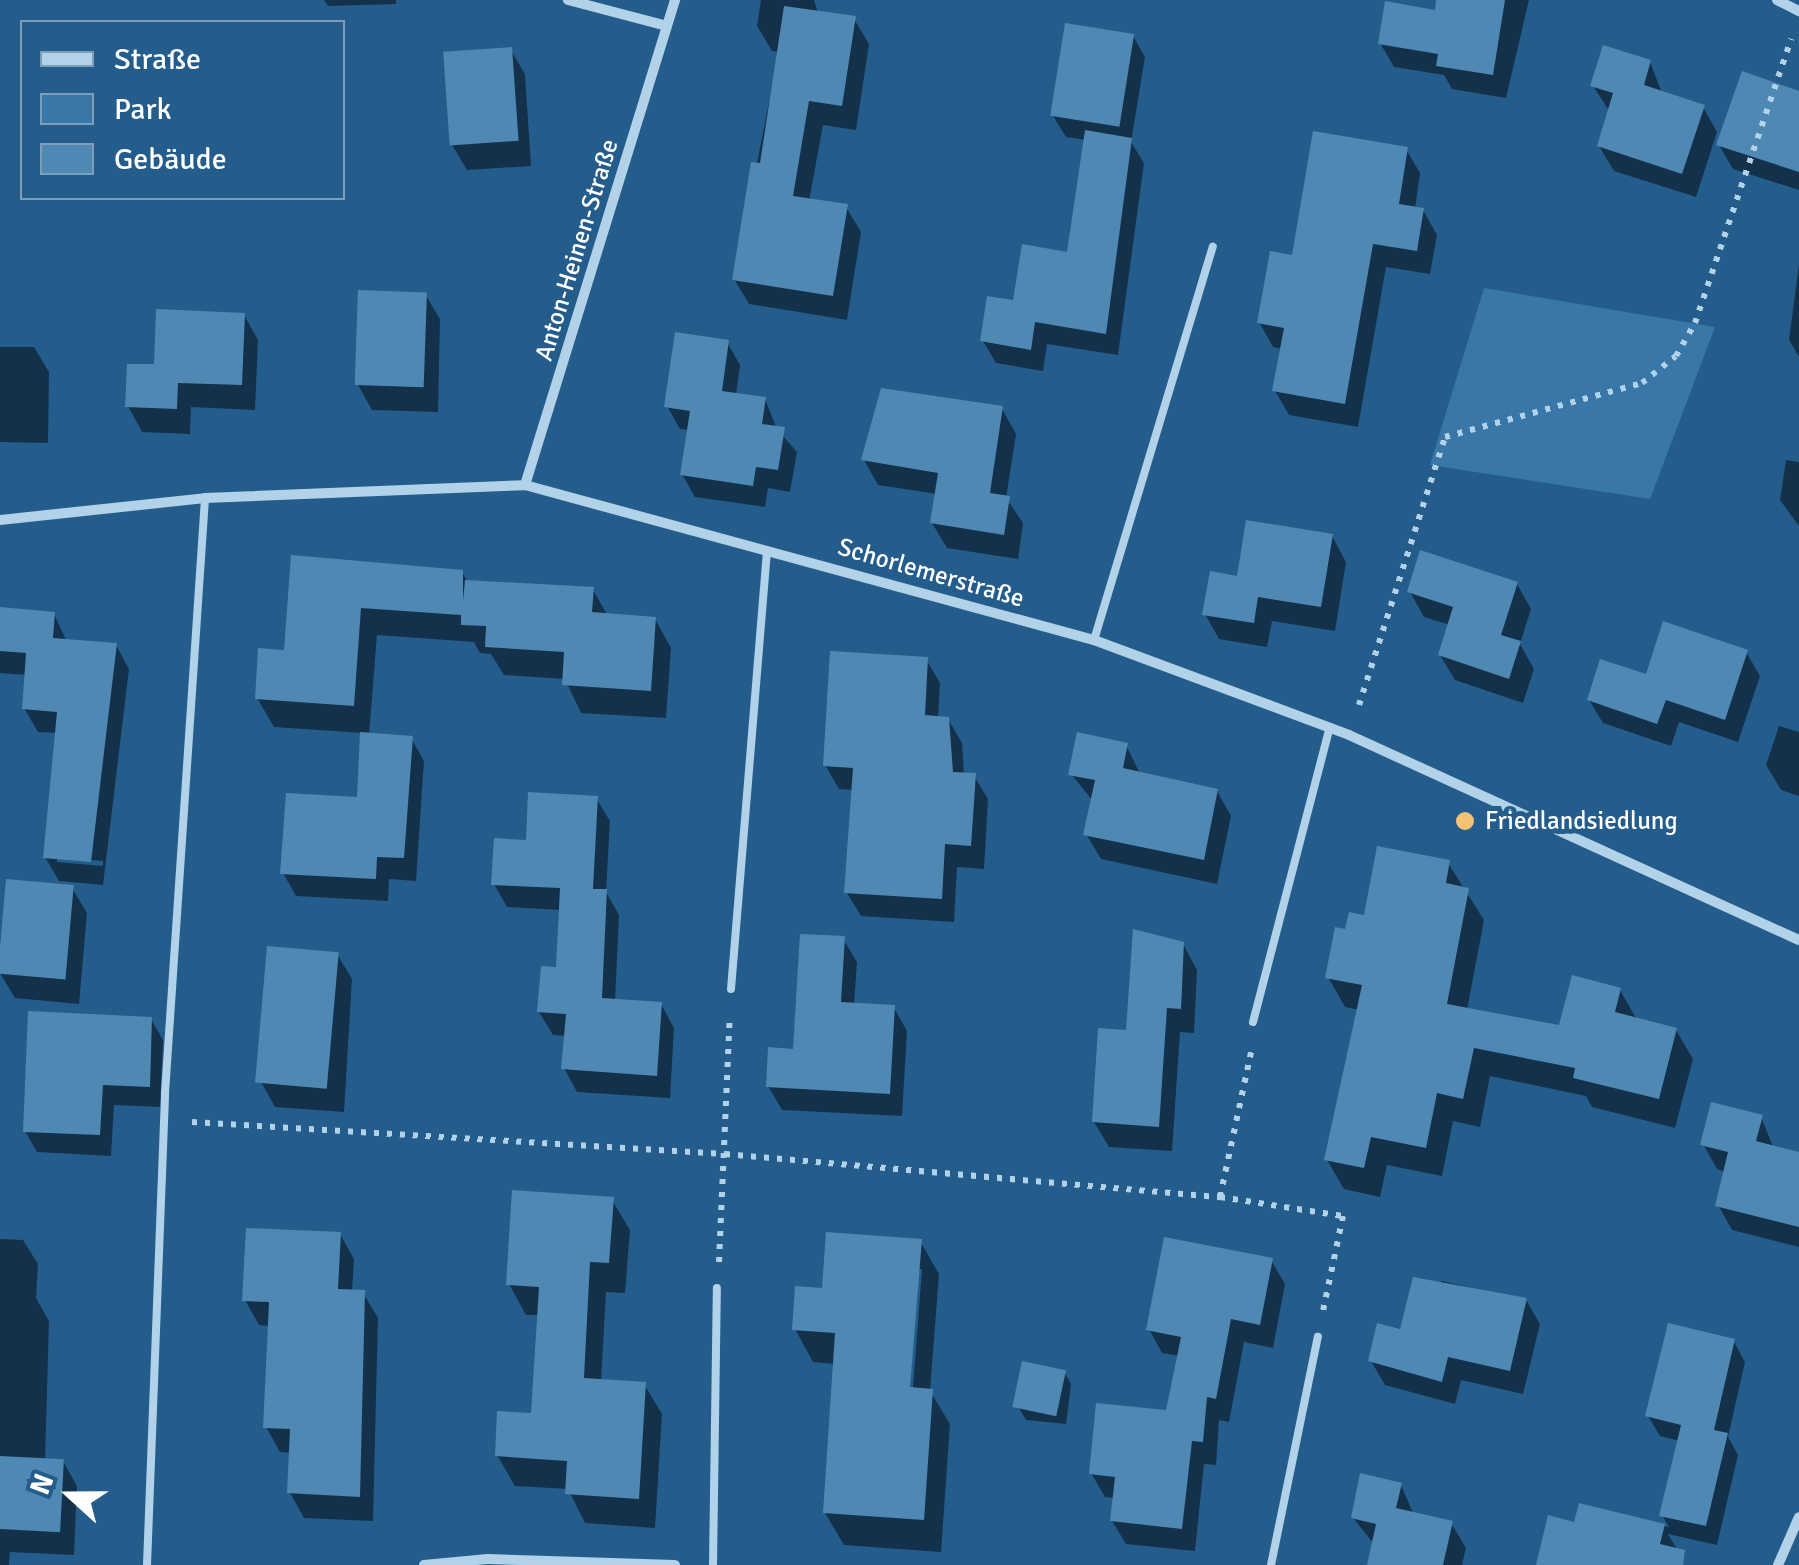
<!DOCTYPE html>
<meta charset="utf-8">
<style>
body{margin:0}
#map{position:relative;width:1799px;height:1565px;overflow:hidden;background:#245d8b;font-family:Signika,sans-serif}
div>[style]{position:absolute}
.green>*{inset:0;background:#3877a8}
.shadow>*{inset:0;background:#0007}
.building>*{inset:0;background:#5088b4;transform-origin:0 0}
.path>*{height:6px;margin-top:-3px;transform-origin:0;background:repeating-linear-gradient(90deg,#b2d2ea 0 5px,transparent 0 13px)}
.service>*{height:8px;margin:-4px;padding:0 4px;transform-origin:4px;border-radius:4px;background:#b2d2ea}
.minor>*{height:10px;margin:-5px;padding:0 5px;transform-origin:5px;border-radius:5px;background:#b2d2ea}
.dots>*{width:28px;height:28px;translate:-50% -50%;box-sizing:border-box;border:5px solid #245d8b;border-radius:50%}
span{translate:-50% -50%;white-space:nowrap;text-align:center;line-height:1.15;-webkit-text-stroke:10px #245d8b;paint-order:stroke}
.street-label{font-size:25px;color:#fff}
.poi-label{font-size:25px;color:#fff}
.left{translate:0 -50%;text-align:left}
.legend{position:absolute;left:20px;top:20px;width:325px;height:180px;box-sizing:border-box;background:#245d8b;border:2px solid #7c9eb9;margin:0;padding:12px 18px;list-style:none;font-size:30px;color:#fff}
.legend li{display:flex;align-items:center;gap:20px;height:50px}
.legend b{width:50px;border:2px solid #7c9eb9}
.north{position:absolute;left:20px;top:1445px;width:100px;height:100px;-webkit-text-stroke:8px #245d8b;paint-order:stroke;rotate:291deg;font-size:28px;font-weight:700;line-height:40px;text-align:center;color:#fff}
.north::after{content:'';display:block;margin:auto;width:35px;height:45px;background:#fff;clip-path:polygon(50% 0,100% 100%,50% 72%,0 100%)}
</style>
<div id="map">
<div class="green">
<div style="clip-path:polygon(1484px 288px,1715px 327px,1650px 499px,1430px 465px)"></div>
</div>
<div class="shadow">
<div style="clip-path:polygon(324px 0,396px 0,396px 4px,328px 6px)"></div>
<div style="clip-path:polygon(761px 0,814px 0,818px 13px,854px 19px,869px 44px,856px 130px,823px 125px,809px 201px,846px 207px,861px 232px,847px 320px,749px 304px,734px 279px,779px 52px,772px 51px,757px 26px)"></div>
<div style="clip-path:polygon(1439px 0,1529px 0,1506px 98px,1452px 89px,1444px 75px,1394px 67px,1380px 43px,1437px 13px)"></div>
<div style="clip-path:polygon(1133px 36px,1145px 57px,1131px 142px,1144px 163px,1118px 355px,1047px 344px,1043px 371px,996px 363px,983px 341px,1069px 254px,1086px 140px,1066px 137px,1053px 116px)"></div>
<div style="clip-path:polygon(510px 49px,525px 74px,531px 166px,467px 170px,452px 145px)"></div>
<div style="clip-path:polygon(1650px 62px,1662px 93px,1703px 107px,1717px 132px,1696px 197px,1614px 171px,1599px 146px,1610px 112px,1593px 86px)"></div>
<div style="clip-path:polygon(1799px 128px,1799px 190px,1733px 169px,1719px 145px)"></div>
<div style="clip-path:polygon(1406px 149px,1420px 173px,1415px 209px,1423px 210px,1437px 235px,1430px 274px,1386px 267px,1358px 427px,1289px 415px,1275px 391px,1283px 349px,1273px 347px,1259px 322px,1294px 258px)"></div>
<div style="clip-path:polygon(1799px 264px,1799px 357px,1789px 340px)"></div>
<div style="clip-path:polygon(425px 294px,440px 319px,438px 412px,372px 410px,358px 385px)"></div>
<div style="clip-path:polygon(244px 315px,258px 340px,255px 410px,191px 407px,190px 434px,142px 432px,128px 406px,156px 367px)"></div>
<div style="clip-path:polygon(727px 342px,740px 365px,736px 395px,765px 399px,777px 429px,797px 452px,790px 492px,768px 488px,765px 507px,695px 497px,682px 474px,689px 430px,680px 429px,667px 406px)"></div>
<div style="clip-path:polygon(0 347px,34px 347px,49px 372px,48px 443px,0 442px)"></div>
<div style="clip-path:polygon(1002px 409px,1016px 434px,1006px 498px,1023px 523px,1018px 559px,947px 548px,932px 523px,937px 494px,878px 485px,864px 460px)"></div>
<div style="clip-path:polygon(1786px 460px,1799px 462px,1799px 526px,1780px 500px)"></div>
<div style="clip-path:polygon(1332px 536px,1346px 562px,1335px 631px,1272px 621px,1267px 647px,1219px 639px,1205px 614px,1239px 579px)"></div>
<div style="clip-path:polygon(294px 558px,462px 572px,468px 582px,593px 590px,608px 616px,655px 619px,671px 648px,666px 718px,581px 713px,565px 679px,504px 675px,491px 654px,480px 653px,474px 642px,377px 635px,369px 735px,411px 738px,424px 761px,416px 881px,389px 879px,388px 901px,296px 896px,283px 873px,360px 800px,363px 733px,274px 727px,257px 698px,286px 653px)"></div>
<div style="clip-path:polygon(1517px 584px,1531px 609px,1520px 644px,1534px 669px,1523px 703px,1455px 680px,1440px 655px,1450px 625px,1424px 617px,1410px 592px)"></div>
<div style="clip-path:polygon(evenodd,0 610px,54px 614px,67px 642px,116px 645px,129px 669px,103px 885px,59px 881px,45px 857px,57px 733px,38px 732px,24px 708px,27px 675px,0 673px,0 610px,57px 857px,103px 861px,103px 866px,57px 862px,57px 857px)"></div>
<div style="clip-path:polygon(1746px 652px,1760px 676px,1738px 742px,1679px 722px,1671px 746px,1603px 723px,1589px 700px)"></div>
<div style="clip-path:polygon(926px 659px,940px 683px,938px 718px,948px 719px,962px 743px,964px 775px,974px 776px,988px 799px,984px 869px,957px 867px,954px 922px,861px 916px,847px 893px,854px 790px,839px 789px,825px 765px)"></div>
<div style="clip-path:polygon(1779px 726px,1799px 732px,1799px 796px,1781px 790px,1766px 765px)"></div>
<div style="clip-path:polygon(1126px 745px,1140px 774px,1217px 791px,1231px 816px,1217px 884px,1101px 859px,1086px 834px,1093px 801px,1071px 774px)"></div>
<div style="clip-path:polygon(596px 798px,610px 821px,606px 892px,619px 915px,615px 1001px,661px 1004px,674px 1028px,670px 1098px,577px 1092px,564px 1068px,567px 1036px,553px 1035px,539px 1012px,558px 970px,561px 910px,507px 907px,494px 884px,528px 843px)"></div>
<div style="clip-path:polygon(1448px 863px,1484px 920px,1467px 1010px,1561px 1028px,1620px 990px,1637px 1020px,1676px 1030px,1693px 1059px,1675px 1128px,1592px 1107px,1586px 1096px,1490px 1076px,1480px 1127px,1453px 1121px,1442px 1176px,1387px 1165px,1380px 1197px,1344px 1189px,1327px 1160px,1359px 1010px,1345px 1007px,1328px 977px,1347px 932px)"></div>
<div style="clip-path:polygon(72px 888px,87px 913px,79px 1004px,15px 998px,0 973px)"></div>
<div style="clip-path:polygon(843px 939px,857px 962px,854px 1005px,894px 1008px,907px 1031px,902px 1116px,782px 1110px,768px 1086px,796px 1051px)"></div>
<div style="clip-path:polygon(1183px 944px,1197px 970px,1194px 1033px,1180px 1032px,1172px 1151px,1109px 1147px,1094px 1122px,1128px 1033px)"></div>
<div style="clip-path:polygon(337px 954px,352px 979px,344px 1112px,275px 1107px,261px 1082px)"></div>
<div style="clip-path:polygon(151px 1019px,163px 1040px,160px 1107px,114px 1105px,111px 1156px,37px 1152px,25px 1131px)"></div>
<div style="clip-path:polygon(1761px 1117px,1774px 1149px,1799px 1155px,1799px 1247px,1732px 1230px,1718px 1205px,1726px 1172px,1717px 1169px,1703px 1144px)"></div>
<div style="clip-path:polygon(612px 1200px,630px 1230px,625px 1293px,606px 1292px,601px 1381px,644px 1384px,662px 1414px,655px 1528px,585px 1523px,568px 1489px,515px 1486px,497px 1455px,533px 1416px,540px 1315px,526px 1315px,509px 1284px)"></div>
<div style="clip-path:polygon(340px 1234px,354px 1259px,352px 1292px,363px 1293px,378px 1318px,373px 1521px,304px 1518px,290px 1493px,292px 1453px,280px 1452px,266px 1427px,270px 1326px,259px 1325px,245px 1300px)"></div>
<div style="clip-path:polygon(0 1239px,23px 1240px,38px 1264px,36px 1298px,49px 1321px,45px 1461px,63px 1461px,77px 1486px,74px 1555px,10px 1552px,9px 1565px,0 1565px)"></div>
<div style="clip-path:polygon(evenodd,920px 1241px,939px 1274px,930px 1391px,950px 1424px,941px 1552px,844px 1545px,825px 1513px,835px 1364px,813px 1362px,795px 1329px,824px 1291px,920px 1241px,917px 1269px,922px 1269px,912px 1400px,907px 1400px,917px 1269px)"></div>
<div style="clip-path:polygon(1271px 1260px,1285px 1284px,1273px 1348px,1244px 1342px,1229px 1422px,1219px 1420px,1216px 1465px,1204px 1464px,1195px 1551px,1126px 1544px,1112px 1521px,1115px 1498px,1105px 1497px,1091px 1473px,1168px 1413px,1180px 1356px,1162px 1353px,1149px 1329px)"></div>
<div style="clip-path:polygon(1442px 1281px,1526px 1300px,1540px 1324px,1523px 1394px,1461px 1380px,1455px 1404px,1385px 1385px,1371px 1361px)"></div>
<div style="clip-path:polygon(1734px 1342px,1745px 1362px,1728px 1437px,1738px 1455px,1717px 1545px,1668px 1534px,1678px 1551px,1675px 1565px,1538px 1565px,1576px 1525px,1581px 1506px,1669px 1527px,1662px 1515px,1680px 1441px,1660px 1436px,1648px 1416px)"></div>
<div style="clip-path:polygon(1064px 1372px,1071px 1384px,1066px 1424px,1026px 1420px,1019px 1408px)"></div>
<div style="clip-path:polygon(1401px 1485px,1414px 1515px,1451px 1523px,1466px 1548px,1462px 1565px,1370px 1565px,1374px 1544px,1353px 1518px)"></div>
</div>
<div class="building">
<div style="clip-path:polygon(1436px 0,1505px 0,1493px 75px,1436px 66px,1438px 54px,1378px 44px,1385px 1px,1435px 10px)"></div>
<div style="clip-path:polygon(784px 6px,856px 16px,842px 106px,809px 101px,793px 196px,848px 204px,833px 296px,732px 280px,751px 162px,760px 163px)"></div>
<div style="left:1065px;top:23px;width:70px;height:94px;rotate:9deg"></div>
<div style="clip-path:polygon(1603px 45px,1651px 60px,1644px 85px,1705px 105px,1682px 174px,1597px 146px,1613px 93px,1590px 86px)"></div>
<div style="left:512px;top:47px;width:94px;height:69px;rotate:86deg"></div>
<div style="clip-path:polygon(1742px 71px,1799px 91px,1799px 172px,1716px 145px)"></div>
<div style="clip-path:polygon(1085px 130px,1132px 138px,1106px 334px,1035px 322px,1031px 350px,980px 341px,987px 296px,1013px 300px,1022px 244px,1067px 252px)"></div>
<div style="clip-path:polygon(1313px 131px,1408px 147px,1399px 204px,1424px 208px,1417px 251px,1373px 244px,1345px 404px,1272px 391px,1284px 328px,1257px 323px,1270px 251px,1292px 255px)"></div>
<div style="left:358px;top:290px;width:69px;height:95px;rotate:2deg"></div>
<div style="clip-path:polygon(156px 309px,245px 313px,242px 385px,178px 383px,177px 409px,125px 407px,127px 364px,154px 364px)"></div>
<div style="clip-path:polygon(675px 332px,729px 340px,722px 391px,766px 397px,762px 424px,785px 427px,778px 470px,756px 467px,753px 486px,680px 475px,690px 411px,664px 407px)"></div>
<div style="clip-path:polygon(881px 388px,1003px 406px,990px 493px,1010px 496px,1004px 535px,930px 523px,938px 473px,861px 460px)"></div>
<div style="clip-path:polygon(1246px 520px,1333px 534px,1321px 607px,1258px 597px,1254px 623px,1202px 615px,1210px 571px,1237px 576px)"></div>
<div style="clip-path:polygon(1420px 550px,1518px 582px,1501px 635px,1521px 641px,1509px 679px,1438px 655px,1453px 607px,1407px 592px)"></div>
<div style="clip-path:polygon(291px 555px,463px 570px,463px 601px,465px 580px,594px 587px,592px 612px,656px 617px,651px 691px,562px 685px,564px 652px,485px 647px,486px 626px,461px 625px,461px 615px,361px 608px,354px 706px,255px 699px,258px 648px,284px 650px)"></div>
<div style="clip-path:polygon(0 607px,55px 612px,53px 638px,117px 643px,91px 862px,43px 858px,57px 712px,22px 709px,26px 653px,0 651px)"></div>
<div style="clip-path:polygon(1663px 621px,1748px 650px,1725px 720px,1666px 700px,1657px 724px,1587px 700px,1600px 659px,1646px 674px)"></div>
<div style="clip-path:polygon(830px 651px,928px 657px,925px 715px,949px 717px,953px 772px,976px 773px,971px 846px,945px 844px,942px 899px,844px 893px,853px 768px,823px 766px)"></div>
<div style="clip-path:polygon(360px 732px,413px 736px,404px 858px,377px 857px,376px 879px,280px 874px,286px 793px,357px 797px)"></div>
<div style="clip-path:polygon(1077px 732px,1128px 743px,1123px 768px,1218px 789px,1204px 860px,1083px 835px,1095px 780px,1068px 775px)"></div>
<div style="clip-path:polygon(528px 792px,598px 796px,593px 889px,607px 889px,602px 998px,662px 1002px,657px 1076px,561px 1069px,566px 1014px,537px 1012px,541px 966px,556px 967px,560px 888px,491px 885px,494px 838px,526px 840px)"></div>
<div style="clip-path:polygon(1377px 846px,1450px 860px,1446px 883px,1469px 888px,1447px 1004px,1559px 1025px,1572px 975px,1621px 988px,1615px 1012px,1677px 1028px,1659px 1099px,1573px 1078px,1575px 1068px,1474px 1048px,1463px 1099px,1437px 1093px,1426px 1148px,1371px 1137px,1364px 1168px,1324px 1160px,1362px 985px,1325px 978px,1335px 927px,1345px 929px,1349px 912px,1364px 915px)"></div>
<div style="left:6px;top:879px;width:68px;height:95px;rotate:5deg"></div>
<div style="clip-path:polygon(1133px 929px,1184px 942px,1181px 1009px,1167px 1008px,1159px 1127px,1092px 1122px,1098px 1028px,1126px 1030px)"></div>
<div style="clip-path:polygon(800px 934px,845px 936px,841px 1002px,895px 1005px,890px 1094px,766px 1087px,768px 1047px,793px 1049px)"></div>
<div style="left:267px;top:946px;width:72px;height:137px;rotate:5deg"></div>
<div style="clip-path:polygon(28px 1011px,152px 1017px,150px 1087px,103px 1085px,100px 1135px,23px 1132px)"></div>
<div style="clip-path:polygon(1711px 1102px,1763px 1115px,1756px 1141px,1799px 1152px,1799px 1227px,1715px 1206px,1728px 1152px,1700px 1145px)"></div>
<div style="clip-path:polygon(512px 1190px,614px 1197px,609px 1263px,590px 1262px,584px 1378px,646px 1382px,639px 1499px,565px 1494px,567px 1461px,495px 1456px,497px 1411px,531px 1413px,539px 1287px,506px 1285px)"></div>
<div style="clip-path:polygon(246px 1228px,341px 1232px,338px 1289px,365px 1290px,360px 1497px,287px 1493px,290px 1429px,263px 1428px,269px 1302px,242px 1301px)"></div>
<div style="clip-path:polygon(826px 1232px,922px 1239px,910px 1387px,933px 1389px,924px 1520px,823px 1513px,835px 1333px,792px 1330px,795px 1286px,822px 1288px)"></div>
<div style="clip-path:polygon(1164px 1237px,1273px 1258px,1260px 1325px,1231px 1319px,1216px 1399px,1207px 1397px,1203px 1442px,1192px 1441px,1182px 1529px,1110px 1521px,1115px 1477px,1089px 1474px,1096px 1403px,1166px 1410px,1181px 1337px,1146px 1330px)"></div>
<div style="clip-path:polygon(1413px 1277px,1527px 1298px,1510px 1371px,1448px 1357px,1442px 1382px,1368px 1361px,1377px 1323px,1400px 1329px)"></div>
<div style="clip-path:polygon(1668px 1323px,1735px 1339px,1714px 1430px,1728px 1433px,1706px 1526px,1659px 1516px,1681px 1425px,1645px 1416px)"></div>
<div style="left:1022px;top:1361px;width:45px;height:47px;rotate:12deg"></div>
<div style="left:0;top:1456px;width:64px;height:73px;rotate:3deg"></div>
<div style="clip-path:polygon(1360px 1473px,1402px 1483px,1396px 1508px,1453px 1521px,1443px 1565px,1367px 1565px,1376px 1524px,1351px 1518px)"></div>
<div style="clip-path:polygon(1579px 1503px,1665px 1524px,1660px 1544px,1685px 1550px,1683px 1565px,1536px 1565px,1548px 1515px,1574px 1522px)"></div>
</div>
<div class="path">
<div style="left:1359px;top:705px;width:281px;rotate:-72.2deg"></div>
<div style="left:1445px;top:437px;width:204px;rotate:-15.3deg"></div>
<div style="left:1642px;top:383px;width:43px;rotate:-38.5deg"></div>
<div style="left:1676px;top:356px;width:38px;rotate:-60deg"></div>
<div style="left:1695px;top:323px;width:300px;rotate:-71.3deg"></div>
<div style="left:192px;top:1122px;width:534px;rotate:3.44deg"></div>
<div style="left:725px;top:1154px;width:497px;rotate:5deg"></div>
<div style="left:1220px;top:1197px;width:124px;rotate:8.8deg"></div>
<div style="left:1343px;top:1216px;width:97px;rotate:101.9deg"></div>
<div style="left:1220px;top:1197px;width:152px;rotate:-77.9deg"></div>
<div style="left:719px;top:1262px;width:247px;rotate:-87.5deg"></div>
</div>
<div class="service">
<div style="left:1094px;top:640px;width:411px;rotate:-73.2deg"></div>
<div style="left:731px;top:989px;width:440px;rotate:-85.3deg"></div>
<div style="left:1253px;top:1022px;width:305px;rotate:-75.4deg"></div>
<div style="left:147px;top:1565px;width:472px;rotate:-87.8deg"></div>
<div style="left:165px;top:1093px;width:596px;rotate:-86.15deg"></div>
<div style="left:713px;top:1565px;width:277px;rotate:-89.2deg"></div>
<div style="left:1271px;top:1565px;width:233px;rotate:-78.4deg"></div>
</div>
<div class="minor">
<div style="left:568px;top:0;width:102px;rotate:14.7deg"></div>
<div style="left:1777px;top:0;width:25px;rotate:27deg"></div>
<div style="left:525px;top:485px;width:508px;rotate:-72.81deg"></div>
<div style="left:0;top:520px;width:206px;rotate:-6.1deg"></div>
<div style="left:205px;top:498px;width:320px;rotate:-2.3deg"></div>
<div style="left:525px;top:485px;width:590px;rotate:15.24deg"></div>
<div style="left:1094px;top:640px;width:272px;rotate:20.4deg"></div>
<div style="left:1349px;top:735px;width:494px;rotate:24.5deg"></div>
<div style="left:424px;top:1565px;width:64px;rotate:-5.4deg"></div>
<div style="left:488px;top:1559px;width:187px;rotate:1.8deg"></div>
<div style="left:1778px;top:1565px;width:52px;rotate:-66.4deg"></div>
</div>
<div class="dots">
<div style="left:1465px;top:821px;background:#f5c275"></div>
</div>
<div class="street-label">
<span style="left:577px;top:250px;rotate:-73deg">Anton-Heinen-Straße</span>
<span style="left:931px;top:573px;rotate:16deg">Schorlemerstraße</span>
</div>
<div class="poi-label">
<span class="left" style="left:1485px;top:821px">Friedlandsiedlung</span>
</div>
<ul class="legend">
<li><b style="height:12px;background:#b2d2ea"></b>Straße</li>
<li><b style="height:28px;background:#3877a8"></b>Park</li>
<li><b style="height:28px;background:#5088b4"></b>Gebäude</li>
</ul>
<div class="north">N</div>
</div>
